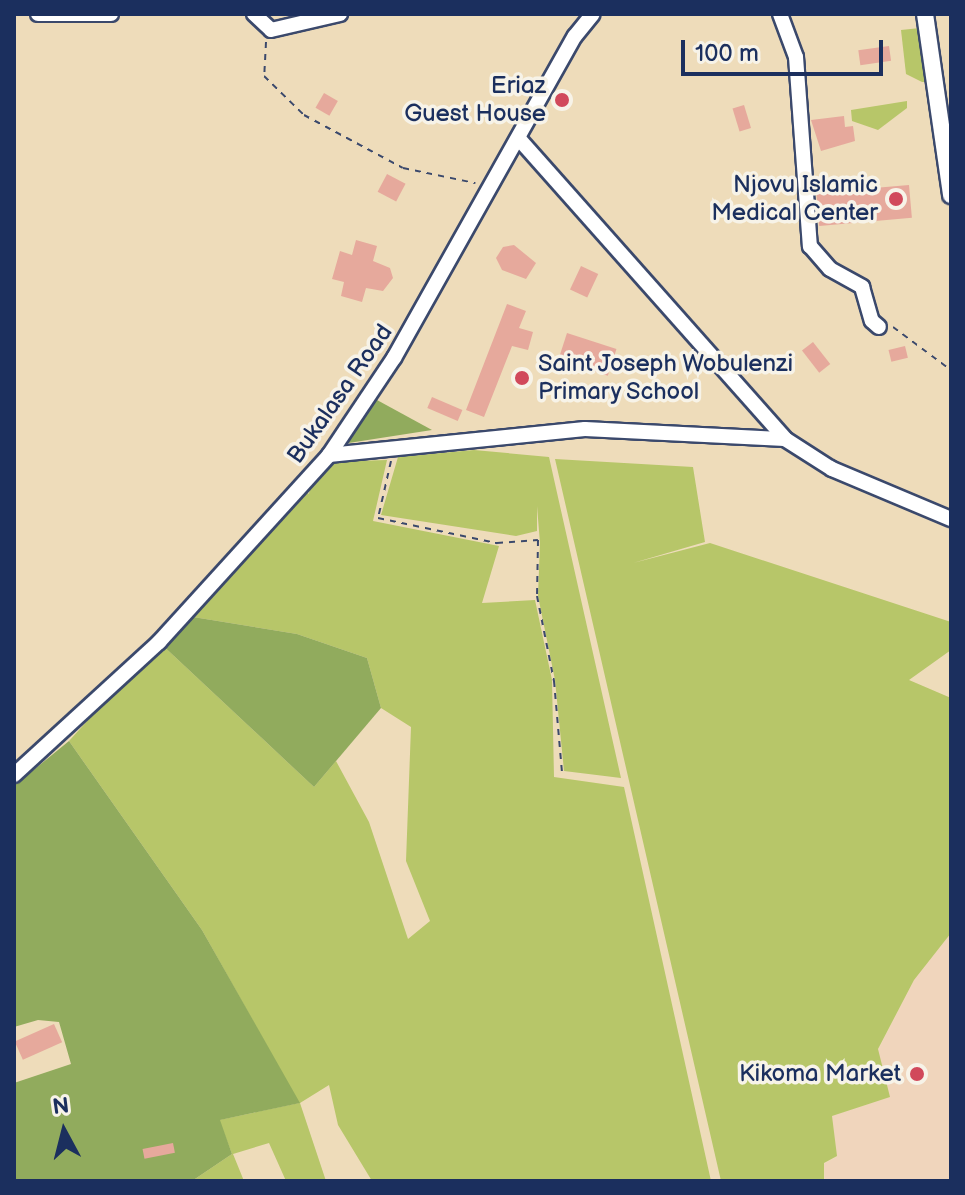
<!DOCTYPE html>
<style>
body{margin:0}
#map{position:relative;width:965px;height:1195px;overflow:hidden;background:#eedcba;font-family:"Balsamiq Sans",sans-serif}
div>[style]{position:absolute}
.built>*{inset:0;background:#f0d5bc}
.green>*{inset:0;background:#b7c669}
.forest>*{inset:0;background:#91ab5d}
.building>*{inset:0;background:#e6a99c;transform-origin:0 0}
.path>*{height:2px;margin-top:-1px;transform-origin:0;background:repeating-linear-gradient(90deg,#3b496c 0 6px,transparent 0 12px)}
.roads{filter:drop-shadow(2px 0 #3b496c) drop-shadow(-2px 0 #3b496c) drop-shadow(0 2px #3b496c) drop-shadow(0 -2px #3b496c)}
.minor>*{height:14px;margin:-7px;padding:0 7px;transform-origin:7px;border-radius:7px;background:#fff}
.major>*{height:16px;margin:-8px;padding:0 8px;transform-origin:8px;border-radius:8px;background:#fff}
.dots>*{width:22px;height:22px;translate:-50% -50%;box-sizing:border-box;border:4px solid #f7f3e8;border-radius:50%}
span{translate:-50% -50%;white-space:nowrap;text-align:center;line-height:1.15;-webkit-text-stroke:7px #f7f3e8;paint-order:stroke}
.poi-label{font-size:24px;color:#1b2f5e}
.right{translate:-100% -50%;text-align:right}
.left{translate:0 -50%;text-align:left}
.street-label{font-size:24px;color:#1b2f5e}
.frame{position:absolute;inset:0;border:16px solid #1b2f5e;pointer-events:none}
.north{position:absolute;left:24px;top:1091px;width:80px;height:80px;-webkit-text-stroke:6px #f7f3e8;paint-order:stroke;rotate:353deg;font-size:22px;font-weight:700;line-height:32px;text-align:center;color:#1b2f5e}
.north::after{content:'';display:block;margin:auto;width:28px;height:36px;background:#1b2f5e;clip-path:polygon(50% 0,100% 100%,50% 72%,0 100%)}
.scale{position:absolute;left:681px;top:40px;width:202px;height:36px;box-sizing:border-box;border:4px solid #1b2f5e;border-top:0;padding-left:10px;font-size:24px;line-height:28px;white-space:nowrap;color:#1b2f5e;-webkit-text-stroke:6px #f7f3e8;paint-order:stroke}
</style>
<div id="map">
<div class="built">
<div style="clip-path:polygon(951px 933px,951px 1181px,825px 1181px,824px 1164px,837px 1157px,832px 1116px,890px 1097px,878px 1050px,914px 980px)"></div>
</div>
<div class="green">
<div style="clip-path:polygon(920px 28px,927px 82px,922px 82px,906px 74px,901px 30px)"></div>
<div style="clip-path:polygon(907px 101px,907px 108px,878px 130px,852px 121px,851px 110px)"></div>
<div style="clip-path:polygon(474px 450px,549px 457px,621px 778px,564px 771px,555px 680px,538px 596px,540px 543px,537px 506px,537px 531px,516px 536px,381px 515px,398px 457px)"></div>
<div style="clip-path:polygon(555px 459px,693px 467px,705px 542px,633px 563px,710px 543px,951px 622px,951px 650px,909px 680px,951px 698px,951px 933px,914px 980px,878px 1049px,890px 1097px,832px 1116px,837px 1156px,824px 1163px,824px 1181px,721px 1181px)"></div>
<div style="clip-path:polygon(387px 460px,373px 521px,499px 546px,482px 603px,535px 600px,552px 680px,554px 777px,624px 787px,711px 1181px,372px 1181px,338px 1125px,329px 1085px,300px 1103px,326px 1181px,286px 1181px,269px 1143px,233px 1154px,244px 1181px,192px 1181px,232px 1154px,219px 1120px,299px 1103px,202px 930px,69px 741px,159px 642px,314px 787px,336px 761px,369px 822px,408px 939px,430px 921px,406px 861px,411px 727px,381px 708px,367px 658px,297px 634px,187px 616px,303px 488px,309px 494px,311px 475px,323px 462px)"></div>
</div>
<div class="forest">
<div style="clip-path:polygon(377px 400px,432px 430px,342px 444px)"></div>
<div style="clip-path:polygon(187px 616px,297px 634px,367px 658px,381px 708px,314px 787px,159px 642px)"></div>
<div style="clip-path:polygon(69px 741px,202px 930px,300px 1103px,220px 1120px,232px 1154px,192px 1181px,14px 1181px,14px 1083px,71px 1064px,59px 1022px,38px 1020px,14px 1027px,14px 786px)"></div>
</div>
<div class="building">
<div style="left:889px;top:46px;width:15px;height:31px;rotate:82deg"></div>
<div style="left:324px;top:93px;width:16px;height:17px;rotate:30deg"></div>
<div style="left:744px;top:105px;width:24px;height:12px;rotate:73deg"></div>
<div style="clip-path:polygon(844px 116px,845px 127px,853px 126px,855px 141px,821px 151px,811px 120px)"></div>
<div style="left:387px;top:174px;width:21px;height:20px;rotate:28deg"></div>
<div style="left:909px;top:185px;width:33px;height:93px;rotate:85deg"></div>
<div style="clip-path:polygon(356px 240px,377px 246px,373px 261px,390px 268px,393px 278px,383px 291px,366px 288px,362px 302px,341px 296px,344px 282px,332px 279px,340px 251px,352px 255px)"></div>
<div style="clip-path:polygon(514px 245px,536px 263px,526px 279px,502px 270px,496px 258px,503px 247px)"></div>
<div style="left:581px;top:266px;width:19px;height:26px;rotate:25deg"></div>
<div style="clip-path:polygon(507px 304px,526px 311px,519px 328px,533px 332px,528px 350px,512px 346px,484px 417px,466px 410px)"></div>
<div style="left:567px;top:333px;width:52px;height:28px;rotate:18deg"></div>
<div style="left:813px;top:342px;width:28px;height:14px;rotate:52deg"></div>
<div style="left:905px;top:346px;width:12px;height:17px;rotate:76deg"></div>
<div style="left:432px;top:397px;width:33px;height:12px;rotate:23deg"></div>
<div style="left:54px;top:1024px;width:20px;height:43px;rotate:66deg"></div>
<div style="left:173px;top:1143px;width:10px;height:31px;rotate:79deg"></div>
</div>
<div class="path">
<div style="left:266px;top:42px;width:34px;rotate:93deg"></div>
<div style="left:264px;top:76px;width:56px;rotate:44.3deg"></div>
<div style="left:304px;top:115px;width:112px;rotate:28.2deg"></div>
<div style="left:403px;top:168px;width:74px;rotate:11.8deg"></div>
<div style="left:893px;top:327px;width:72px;rotate:36.6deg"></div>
<div style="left:391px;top:461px;width:58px;rotate:102.8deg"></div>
<div style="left:378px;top:518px;width:122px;rotate:11.9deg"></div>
<div style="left:497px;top:543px;width:41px;rotate:-4.2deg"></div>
<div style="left:538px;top:540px;width:56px;rotate:91deg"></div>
<div style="left:537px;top:596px;width:87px;rotate:78.7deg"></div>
<div style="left:554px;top:681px;width:92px;rotate:85deg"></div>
</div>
<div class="roads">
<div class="minor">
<div style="left:38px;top:14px;width:73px"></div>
<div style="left:254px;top:14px;width:23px;rotate:43deg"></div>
<div style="left:271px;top:30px;width:71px;rotate:-13.1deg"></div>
<div style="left:780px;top:14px;width:46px;rotate:69.6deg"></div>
<div style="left:796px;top:57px;width:190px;rotate:85.8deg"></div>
<div style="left:810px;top:246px;width:30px;rotate:49deg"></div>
<div style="left:830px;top:269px;width:37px;rotate:29deg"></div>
<div style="left:862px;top:287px;width:35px;rotate:74deg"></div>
<div style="left:872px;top:321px;width:9px;rotate:41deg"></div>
<div style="left:520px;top:140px;width:400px;rotate:48.4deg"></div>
<div style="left:329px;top:455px;width:257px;rotate:-5.8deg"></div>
<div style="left:585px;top:429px;width:200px;rotate:2.9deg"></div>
<div style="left:785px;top:439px;width:56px;rotate:32.6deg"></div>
<div style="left:832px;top:469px;width:129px;rotate:22.8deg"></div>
<div style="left:14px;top:775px;width:197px;rotate:-42.5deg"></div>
<div style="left:159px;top:642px;width:253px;rotate:-47.7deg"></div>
<div style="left:329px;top:455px;width:117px;rotate:-56.2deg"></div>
<div style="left:394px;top:358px;width:369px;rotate:-60.7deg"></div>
<div style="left:575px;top:36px;width:28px;rotate:-51deg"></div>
</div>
<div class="major">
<div style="left:925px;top:14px;width:183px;rotate:81.8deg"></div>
</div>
</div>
<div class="dots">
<div style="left:562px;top:100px;background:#d1495b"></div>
<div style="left:896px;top:199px;background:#d1495b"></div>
<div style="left:522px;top:378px;background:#d1495b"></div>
<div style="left:917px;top:1074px;background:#d1495b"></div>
</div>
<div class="poi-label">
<span class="right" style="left:546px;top:100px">Eriaz<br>Guest House</span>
<span class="right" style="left:878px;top:199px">Njovu Islamic<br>Medical Center</span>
<span class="left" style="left:538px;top:378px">Saint Joseph Wobulenzi<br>Primary School</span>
<span class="right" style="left:901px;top:1074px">Kikoma Market</span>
</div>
<div class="street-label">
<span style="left:340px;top:394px;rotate:-55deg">Bukalasa Road</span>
</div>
<div class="frame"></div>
<div class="north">N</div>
<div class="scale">100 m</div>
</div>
